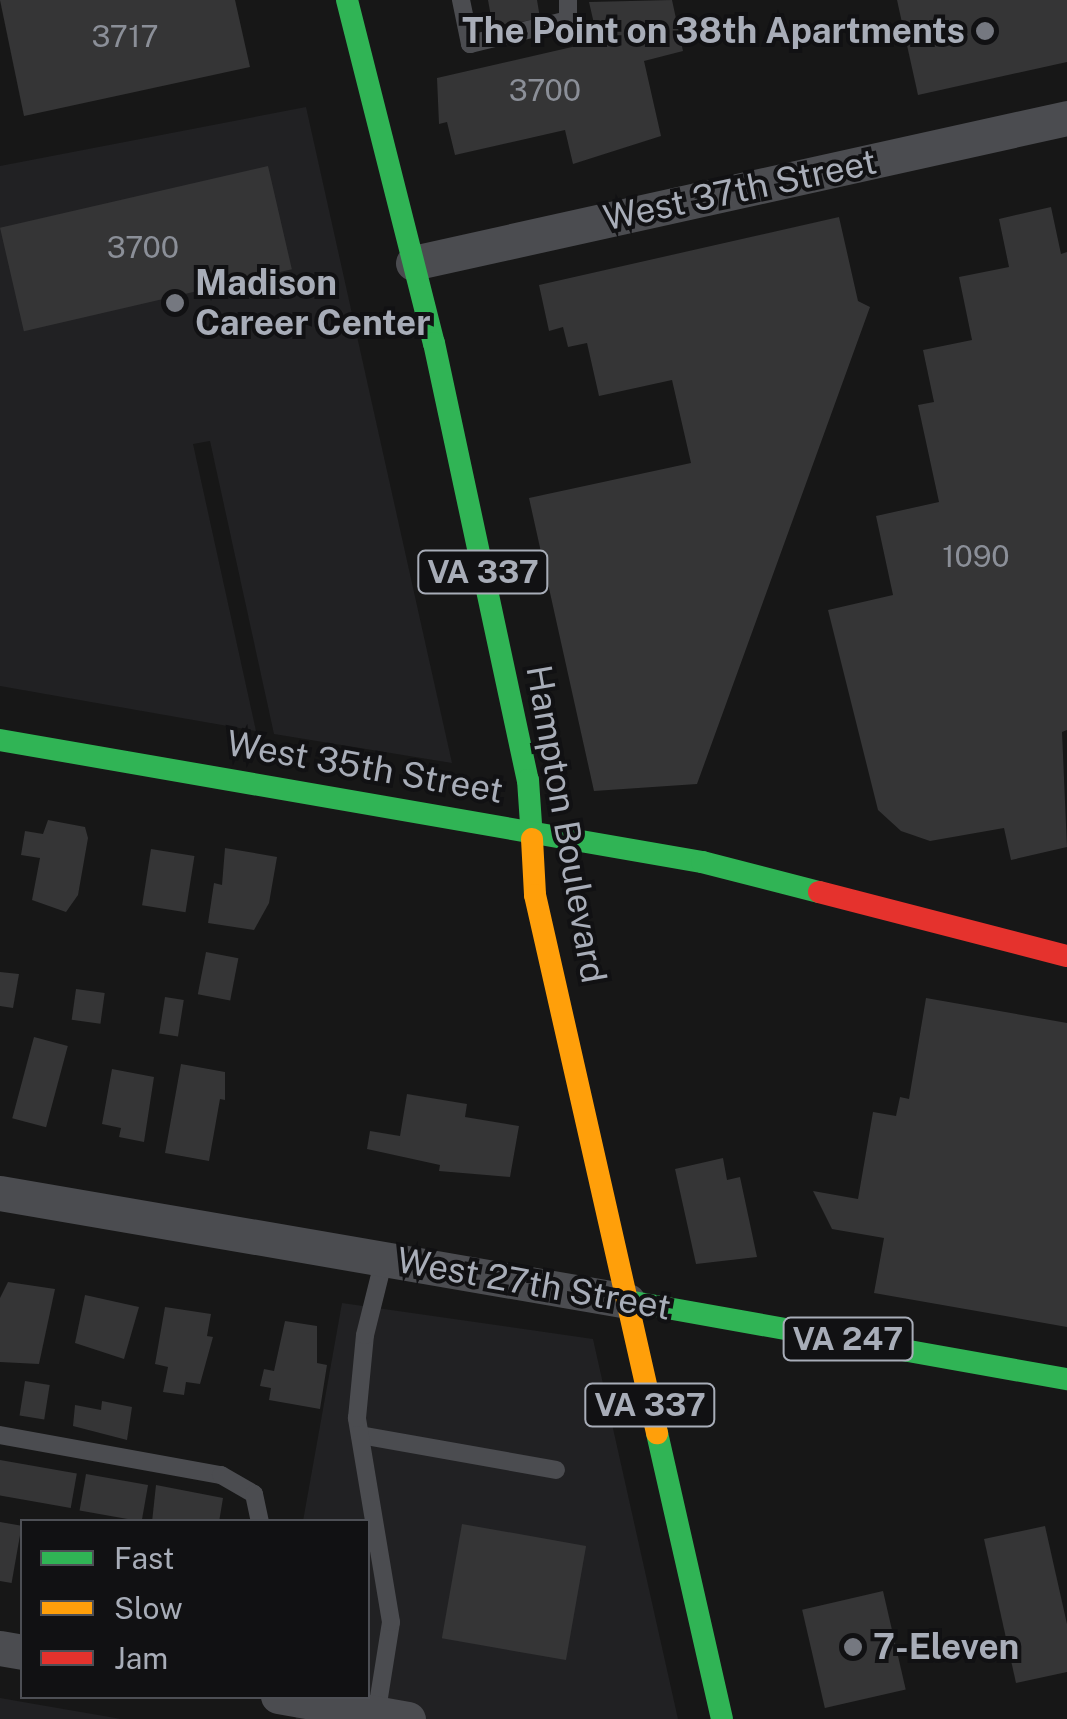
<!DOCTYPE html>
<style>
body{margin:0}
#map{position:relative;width:1067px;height:1719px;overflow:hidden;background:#171717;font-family:"Public Sans",sans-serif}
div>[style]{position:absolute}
.built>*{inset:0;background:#212123}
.building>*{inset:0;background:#353536;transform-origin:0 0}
.lane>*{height:18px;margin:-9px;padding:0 9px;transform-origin:9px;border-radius:9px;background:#4b4c50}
.street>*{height:35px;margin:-17.5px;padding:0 17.5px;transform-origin:17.5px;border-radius:17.5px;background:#4b4c50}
.fast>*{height:22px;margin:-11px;padding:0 11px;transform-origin:11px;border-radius:11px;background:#30b455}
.slow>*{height:22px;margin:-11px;padding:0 11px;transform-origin:11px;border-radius:11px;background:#ff9f0a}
.jam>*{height:22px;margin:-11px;padding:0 11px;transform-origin:11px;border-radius:11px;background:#e5322d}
.dots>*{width:28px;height:28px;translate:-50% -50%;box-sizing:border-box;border:5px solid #111113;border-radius:50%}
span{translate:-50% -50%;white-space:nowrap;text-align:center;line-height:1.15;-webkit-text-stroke:8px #111113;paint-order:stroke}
.number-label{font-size:30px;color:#8b8f98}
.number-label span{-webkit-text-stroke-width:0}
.shield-label span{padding:2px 8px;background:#111113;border:2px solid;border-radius:8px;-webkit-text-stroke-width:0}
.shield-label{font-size:32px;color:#a8adb8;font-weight:700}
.poi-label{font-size:35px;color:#a8adb8;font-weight:700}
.right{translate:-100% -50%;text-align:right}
.left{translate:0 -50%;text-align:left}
.street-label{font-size:35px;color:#a8adb8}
.legend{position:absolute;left:20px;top:1519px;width:350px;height:180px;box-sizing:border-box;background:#111113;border:2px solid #4d4f55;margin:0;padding:12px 18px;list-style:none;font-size:30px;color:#a8adb8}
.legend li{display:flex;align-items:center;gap:20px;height:50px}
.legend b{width:50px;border:2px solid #4d4f55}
</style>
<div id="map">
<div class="built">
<div style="clip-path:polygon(306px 107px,452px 763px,274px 734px,210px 441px,193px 444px,256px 731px,0 686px,0 166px)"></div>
<div style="clip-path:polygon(342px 1303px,593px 1339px,678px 1719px,296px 1719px,291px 1697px,368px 1696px,368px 1522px,303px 1521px)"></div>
<div style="clip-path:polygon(0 1698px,121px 1719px,0 1719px)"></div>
</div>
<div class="building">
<div style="clip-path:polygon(0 0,235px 0,250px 67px,24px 116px)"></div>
<div style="clip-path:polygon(488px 0,537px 0,540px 18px,493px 28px)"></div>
<div style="clip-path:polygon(672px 0,683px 51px,644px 61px,661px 136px,573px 164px,565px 130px,455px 155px,447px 122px,439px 124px,437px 78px,598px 41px,589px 2px)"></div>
<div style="clip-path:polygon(897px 0,1067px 0,1067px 62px,918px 95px)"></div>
<div style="left:268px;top:166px;width:106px;height:275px;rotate:77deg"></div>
<div style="clip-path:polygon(1051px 207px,1061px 254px,1067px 252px,1067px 730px,1062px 732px,1067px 847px,1011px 860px,1004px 828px,930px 841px,901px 831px,878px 810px,828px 610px,893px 595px,876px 516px,939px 502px,918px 405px,934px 402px,923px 350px,972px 340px,959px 277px,1009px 267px,999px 219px)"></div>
<div style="clip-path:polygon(839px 217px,858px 301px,870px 307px,697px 784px,594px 791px,529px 498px,691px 463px,672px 380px,599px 396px,587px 343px,568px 347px,563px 327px,549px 331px,539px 285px)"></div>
<div style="clip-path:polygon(48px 820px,85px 827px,88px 838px,78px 895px,66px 912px,32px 900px,40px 858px,21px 855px,25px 831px,43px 834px)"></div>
<div style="clip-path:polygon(225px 848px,277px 857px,269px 903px,254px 930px,208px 923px,214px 883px,222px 885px)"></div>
<div style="left:151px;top:849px;width:44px;height:57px;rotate:9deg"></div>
<div style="left:206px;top:952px;width:33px;height:43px;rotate:11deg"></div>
<div style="clip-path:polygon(0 972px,19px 974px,13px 1008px,0 1006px)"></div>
<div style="left:76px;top:989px;width:29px;height:31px;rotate:8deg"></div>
<div style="left:165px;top:997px;width:19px;height:37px;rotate:9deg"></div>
<div style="clip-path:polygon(926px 998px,1067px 1023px,1067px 1327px,874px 1293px,884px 1238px,832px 1229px,813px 1191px,858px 1199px,873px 1112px,896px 1116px,900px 1097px,909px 1099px)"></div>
<div style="left:34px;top:1037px;width:35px;height:84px;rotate:15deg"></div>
<div style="clip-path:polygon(181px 1064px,225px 1072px,225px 1100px,220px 1099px,209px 1161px,165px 1153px)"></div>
<div style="clip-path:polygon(112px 1069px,154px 1077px,144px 1142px,119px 1137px,121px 1128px,102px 1124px)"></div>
<div style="clip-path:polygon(407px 1094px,467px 1104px,465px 1117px,519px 1126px,510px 1177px,439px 1171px,440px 1165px,367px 1149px,370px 1131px,400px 1136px)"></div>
<div style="clip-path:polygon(723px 1158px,727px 1180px,740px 1177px,757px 1257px,696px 1264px,675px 1169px)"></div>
<div style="clip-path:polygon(8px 1282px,55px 1289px,39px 1364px,0 1362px,0 1298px)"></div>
<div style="clip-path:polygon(85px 1295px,139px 1307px,124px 1359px,75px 1343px)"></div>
<div style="clip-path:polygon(165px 1307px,211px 1314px,207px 1336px,213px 1337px,200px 1384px,186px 1382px,184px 1395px,163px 1392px,168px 1367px,155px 1364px)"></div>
<div style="clip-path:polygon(285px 1321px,317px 1326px,317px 1363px,327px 1365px,320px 1409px,269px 1400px,271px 1388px,260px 1386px,264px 1369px,274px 1371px)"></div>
<div style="left:25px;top:1381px;width:25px;height:35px;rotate:9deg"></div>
<div style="clip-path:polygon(102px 1401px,132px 1407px,127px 1440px,73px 1426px,75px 1405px,101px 1410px)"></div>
<div style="left:0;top:1460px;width:78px;height:35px;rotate:10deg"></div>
<div style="left:86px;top:1474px;width:63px;height:37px;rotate:10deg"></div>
<div style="clip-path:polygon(156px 1485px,223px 1498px,219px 1522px,152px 1522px)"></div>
<div style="left:0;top:1522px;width:22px;height:58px;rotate:10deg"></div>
<div style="left:462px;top:1524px;width:126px;height:116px;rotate:10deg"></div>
<div style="clip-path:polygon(1045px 1526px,1067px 1624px,1067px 1672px,1016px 1683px,984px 1539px)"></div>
<div style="left:883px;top:1591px;width:101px;height:83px;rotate:77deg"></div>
</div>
<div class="lane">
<div style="left:461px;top:0;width:45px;rotate:78.4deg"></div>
<div style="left:470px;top:44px;width:101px;rotate:-13.8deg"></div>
<div style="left:568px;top:20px;width:20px;rotate:-90deg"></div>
<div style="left:0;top:1435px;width:225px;rotate:10.3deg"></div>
<div style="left:221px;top:1475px;width:38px;rotate:30deg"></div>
<div style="left:254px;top:1494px;width:29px;rotate:78deg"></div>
<div style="left:360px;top:1435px;width:199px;rotate:10.1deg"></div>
<div style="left:376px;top:1716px;width:95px;rotate:-80.9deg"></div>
<div style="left:391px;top:1622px;width:207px;rotate:-99.5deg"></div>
<div style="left:357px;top:1418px;width:83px;rotate:-84.5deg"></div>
<div style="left:365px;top:1335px;width:78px;rotate:-76deg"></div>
</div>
<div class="street">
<div style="left:413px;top:263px;width:670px;rotate:-12.5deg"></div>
<div style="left:0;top:1193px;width:637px;rotate:9.76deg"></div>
<div style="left:0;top:1648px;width:22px;rotate:10deg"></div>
<div style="left:278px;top:1696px;width:132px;rotate:10deg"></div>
</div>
<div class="fast">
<div style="left:347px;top:0;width:354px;rotate:75.8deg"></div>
<div style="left:434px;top:343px;width:447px;rotate:77.9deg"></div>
<div style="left:528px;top:780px;width:59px;rotate:86.1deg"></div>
<div style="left:0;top:740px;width:713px;rotate:9.86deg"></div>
<div style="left:702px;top:862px;width:121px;rotate:14.4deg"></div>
<div style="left:628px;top:1301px;width:446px;rotate:10.1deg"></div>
<div style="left:657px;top:1433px;width:293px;rotate:77.2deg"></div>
</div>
<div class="slow">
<div style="left:532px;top:839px;width:56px;rotate:86.9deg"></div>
<div style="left:535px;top:895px;width:552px;rotate:77.22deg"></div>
</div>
<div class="jam">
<div style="left:819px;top:892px;width:256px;rotate:14.5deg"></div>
</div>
<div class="dots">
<div style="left:985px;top:31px;background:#757880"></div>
<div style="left:175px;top:303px;background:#757880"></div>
<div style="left:853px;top:1647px;background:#757880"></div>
</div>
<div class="number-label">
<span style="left:125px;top:36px">3717</span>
<span style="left:545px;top:90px">3700</span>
<span style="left:143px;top:247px">3700</span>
<span style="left:976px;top:556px">1090</span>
</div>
<div class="shield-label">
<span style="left:483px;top:572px">VA 337</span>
<span style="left:848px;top:1339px">VA 247</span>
<span style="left:650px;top:1405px">VA 337</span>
</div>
<div class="poi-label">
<span class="right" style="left:965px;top:31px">The Point on 38th Apartments</span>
<span class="left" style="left:195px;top:303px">Madison<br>Career Center</span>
<span class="left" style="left:873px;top:1647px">7-Eleven</span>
</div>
<div class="street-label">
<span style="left:740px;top:190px;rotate:-12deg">West 37th Street</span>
<span style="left:365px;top:767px;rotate:10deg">West 35th Street</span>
<span style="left:566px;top:824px;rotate:80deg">Hampton Boulevard</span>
<span style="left:534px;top:1284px;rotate:10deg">West 27th Street</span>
</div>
<ul class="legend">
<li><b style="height:12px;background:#30b455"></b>Fast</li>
<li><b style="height:12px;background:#ff9f0a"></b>Slow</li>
<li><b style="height:12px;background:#e5322d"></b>Jam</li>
</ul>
</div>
